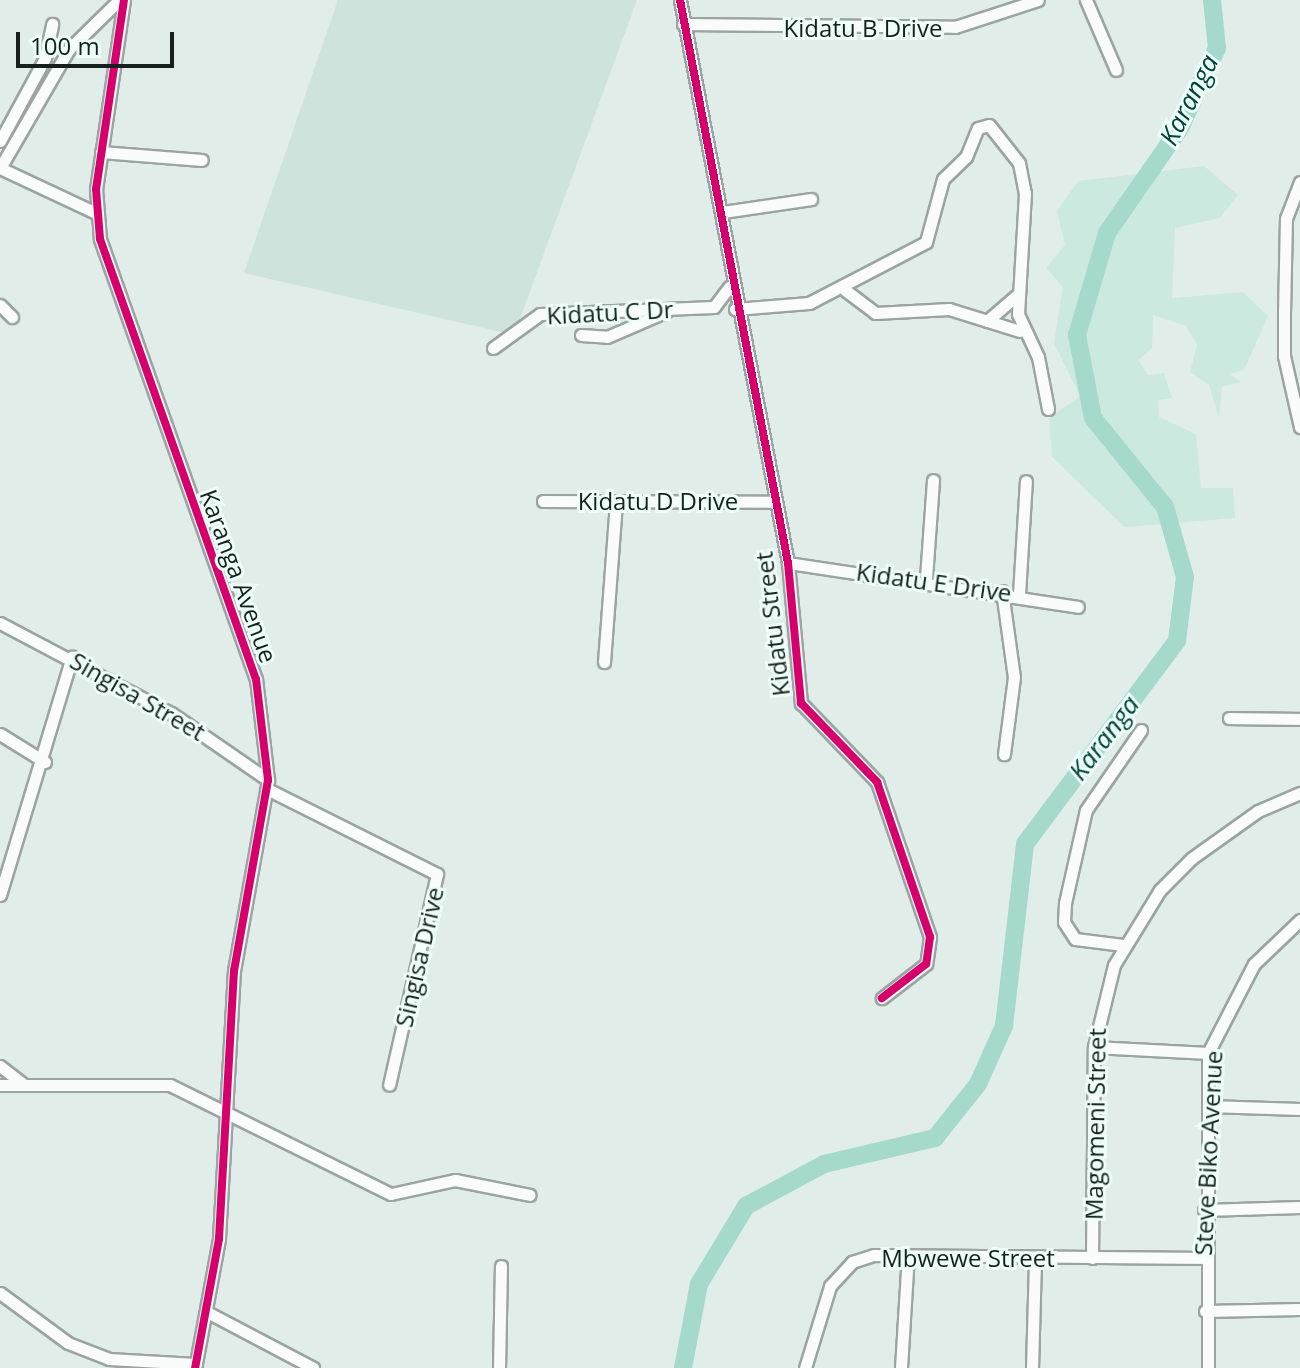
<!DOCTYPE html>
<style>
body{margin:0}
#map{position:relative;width:1300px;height:1368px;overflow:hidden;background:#e1ede9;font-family:"Open Sans",sans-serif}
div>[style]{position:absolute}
.built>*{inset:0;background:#cde3dc}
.green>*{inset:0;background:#cce9e0}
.river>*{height:18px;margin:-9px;padding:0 9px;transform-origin:9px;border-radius:9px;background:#a4d9cb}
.roads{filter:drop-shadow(2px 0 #9ba4a0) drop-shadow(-2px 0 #9ba4a0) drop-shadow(0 2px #9ba4a0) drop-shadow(0 -2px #9ba4a0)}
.minor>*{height:11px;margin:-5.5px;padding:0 5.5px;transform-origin:5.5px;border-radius:5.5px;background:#fafcfc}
.cycleway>*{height:8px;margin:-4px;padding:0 4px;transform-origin:4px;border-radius:4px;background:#d6006c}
span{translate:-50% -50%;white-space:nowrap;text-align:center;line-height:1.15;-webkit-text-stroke:6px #edfef9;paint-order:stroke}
.street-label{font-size:24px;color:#18201e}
.water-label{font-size:26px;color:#004336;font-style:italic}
.scale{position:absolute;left:16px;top:32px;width:158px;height:36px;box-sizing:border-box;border:4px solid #18201e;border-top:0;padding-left:10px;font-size:24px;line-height:28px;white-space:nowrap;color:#18201e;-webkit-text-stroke:6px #edfef9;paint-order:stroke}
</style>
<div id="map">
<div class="built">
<div style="clip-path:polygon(338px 0,637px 0,514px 335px,244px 273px)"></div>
</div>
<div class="green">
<div style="clip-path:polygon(1204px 166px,1238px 195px,1220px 218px,1175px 228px,1172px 298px,1243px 292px,1268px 316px,1244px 370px,1230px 374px,1241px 382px,1222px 387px,1219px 418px,1209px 385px,1190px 372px,1197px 345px,1186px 326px,1153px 315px,1152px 348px,1138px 360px,1148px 375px,1164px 373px,1172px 398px,1158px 400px,1159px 417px,1196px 434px,1201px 488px,1233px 488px,1235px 518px,1125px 527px,1052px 457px,1049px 418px,1080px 396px,1054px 343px,1063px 287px,1046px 268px,1065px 245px,1057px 211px,1078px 181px)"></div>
</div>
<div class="river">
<div style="left:683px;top:1368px;width:86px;rotate:-79.2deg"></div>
<div style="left:699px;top:1284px;width:91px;rotate:-58.9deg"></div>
<div style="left:746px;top:1206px;width:89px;rotate:-28.3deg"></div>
<div style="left:824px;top:1164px;width:114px;rotate:-13.2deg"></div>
<div style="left:935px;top:1138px;width:69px;rotate:-51.5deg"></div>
<div style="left:978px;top:1084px;width:64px;rotate:-65.9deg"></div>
<div style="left:1004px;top:1026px;width:183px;rotate:-83.4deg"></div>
<div style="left:1025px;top:844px;width:254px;rotate:-53.2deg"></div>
<div style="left:1177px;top:641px;width:64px;rotate:-82.9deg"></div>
<div style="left:1185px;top:577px;width:73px;rotate:-105.9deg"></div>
<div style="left:1165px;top:507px;width:114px;rotate:-129deg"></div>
<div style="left:1093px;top:418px;width:85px;rotate:-100.9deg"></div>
<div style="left:1077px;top:335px;width:106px;rotate:-73.6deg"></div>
<div style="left:1107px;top:233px;width:128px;rotate:-55.2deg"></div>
<div style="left:1180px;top:128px;width:88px;rotate:-65.2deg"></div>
<div style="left:1217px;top:48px;width:48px;rotate:-95.9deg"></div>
</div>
<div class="roads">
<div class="minor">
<div style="left:124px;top:0;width:191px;rotate:98.4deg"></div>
<div style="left:96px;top:189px;width:50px;rotate:85.4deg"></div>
<div style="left:100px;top:239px;width:467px;rotate:70.5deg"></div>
<div style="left:256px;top:679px;width:102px;rotate:83.2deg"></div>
<div style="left:268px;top:780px;width:193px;rotate:100.1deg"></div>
<div style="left:234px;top:970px;width:269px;rotate:93.2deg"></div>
<div style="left:219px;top:1239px;width:131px;rotate:100.5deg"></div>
<div style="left:680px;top:0;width:573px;rotate:79.14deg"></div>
<div style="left:788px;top:563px;width:141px;rotate:84.7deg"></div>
<div style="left:801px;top:703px;width:110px;rotate:46.1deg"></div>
<div style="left:877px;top:782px;width:164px;rotate:71.1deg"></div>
<div style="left:930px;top:937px;width:27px;rotate:98deg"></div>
<div style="left:926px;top:964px;width:56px;rotate:142.3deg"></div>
<div style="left:1086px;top:0;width:76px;rotate:66.8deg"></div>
<div style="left:683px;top:24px;width:272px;rotate:0.6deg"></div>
<div style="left:955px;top:27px;width:87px;rotate:-18deg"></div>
<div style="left:0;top:141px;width:94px;rotate:-61.5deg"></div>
<div style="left:45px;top:58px;width:35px;rotate:-78deg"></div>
<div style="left:101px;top:152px;width:101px;rotate:4.5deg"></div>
<div style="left:0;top:168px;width:138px;rotate:-59.9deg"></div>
<div style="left:69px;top:49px;width:70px;rotate:-44.4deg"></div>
<div style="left:0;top:168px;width:106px;rotate:25.1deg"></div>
<div style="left:1300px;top:182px;width:39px;rotate:111deg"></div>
<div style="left:1286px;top:218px;width:94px;rotate:91.2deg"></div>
<div style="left:1284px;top:312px;width:44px;rotate:90deg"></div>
<div style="left:1284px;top:356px;width:73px;rotate:77.3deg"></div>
<div style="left:723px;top:212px;width:89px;rotate:-8.4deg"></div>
<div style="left:845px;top:290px;width:38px;rotate:37deg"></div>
<div style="left:875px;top:313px;width:74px;rotate:-3.1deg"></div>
<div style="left:949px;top:309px;width:74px;rotate:17.2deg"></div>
<div style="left:0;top:305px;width:17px;rotate:45deg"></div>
<div style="left:735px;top:309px;width:74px;rotate:-4.6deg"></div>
<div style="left:809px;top:303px;width:132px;rotate:-27.5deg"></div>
<div style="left:926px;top:242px;width:65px;rotate:-74.9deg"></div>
<div style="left:943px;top:179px;width:32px;rotate:-44deg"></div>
<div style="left:966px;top:157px;width:31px;rotate:-68deg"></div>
<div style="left:978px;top:128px;width:11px;rotate:-15deg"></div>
<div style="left:989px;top:125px;width:48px;rotate:51.7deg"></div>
<div style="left:1019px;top:163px;width:31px;rotate:79deg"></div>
<div style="left:1025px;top:193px;width:121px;rotate:93.3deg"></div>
<div style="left:1018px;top:314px;width:47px;rotate:65.1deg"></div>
<div style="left:1038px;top:357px;width:53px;rotate:79.1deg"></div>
<div style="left:987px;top:321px;width:38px;rotate:-41deg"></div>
<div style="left:581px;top:335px;width:26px;rotate:4deg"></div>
<div style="left:607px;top:337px;width:65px;rotate:-23.4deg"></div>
<div style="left:493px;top:348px;width:58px;rotate:-35.9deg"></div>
<div style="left:540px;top:314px;width:174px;rotate:-2.3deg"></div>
<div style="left:714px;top:307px;width:25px;rotate:-53deg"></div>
<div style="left:543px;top:501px;width:231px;rotate:0.2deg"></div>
<div style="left:788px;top:563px;width:293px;rotate:8.6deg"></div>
<div style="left:926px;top:578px;width:98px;rotate:-85.9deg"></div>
<div style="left:1002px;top:591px;width:87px;rotate:82.1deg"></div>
<div style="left:1014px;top:677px;width:78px;rotate:97.4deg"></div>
<div style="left:1019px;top:594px;width:113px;rotate:-86.5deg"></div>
<div style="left:0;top:623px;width:193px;rotate:27.8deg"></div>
<div style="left:171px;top:713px;width:118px;rotate:34.6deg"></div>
<div style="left:604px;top:662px;width:161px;rotate:-85.7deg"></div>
<div style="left:1229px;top:718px;width:71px;rotate:0.8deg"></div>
<div style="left:0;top:734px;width:53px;rotate:31.9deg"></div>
<div style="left:267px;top:789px;width:190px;rotate:26.6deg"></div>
<div style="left:437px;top:874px;width:216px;rotate:102.8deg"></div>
<div style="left:0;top:895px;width:249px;rotate:-73.2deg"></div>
<div style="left:1123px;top:945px;width:48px;rotate:-172.9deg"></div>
<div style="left:1075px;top:939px;width:20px;rotate:-123deg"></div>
<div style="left:1064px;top:922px;width:19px;rotate:-87deg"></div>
<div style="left:1065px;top:903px;width:95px;rotate:-77.3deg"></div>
<div style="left:1086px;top:810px;width:97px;rotate:-55.5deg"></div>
<div style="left:1094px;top:1047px;width:114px;rotate:3deg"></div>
<div style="left:0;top:1066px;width:29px;rotate:38deg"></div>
<div style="left:0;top:1085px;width:170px"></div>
<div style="left:170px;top:1085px;width:246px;rotate:26.3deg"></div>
<div style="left:391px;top:1194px;width:66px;rotate:-12.3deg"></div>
<div style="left:455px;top:1180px;width:76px;rotate:11.3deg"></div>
<div style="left:1208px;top:1106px;width:92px;rotate:1.9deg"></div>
<div style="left:1204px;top:1210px;width:96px;rotate:-1.8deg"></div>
<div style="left:1092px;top:1258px;width:211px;rotate:-89.5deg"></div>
<div style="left:1094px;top:1047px;width:84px;rotate:-76.3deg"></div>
<div style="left:1114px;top:965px;width:88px;rotate:-58.5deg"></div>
<div style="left:1160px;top:890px;width:45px;rotate:-45deg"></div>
<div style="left:1192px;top:858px;width:81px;rotate:-35.5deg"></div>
<div style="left:1258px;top:811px;width:46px;rotate:-23.2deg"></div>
<div style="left:0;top:1293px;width:84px;rotate:36.3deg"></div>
<div style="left:68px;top:1343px;width:44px;rotate:21.3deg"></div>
<div style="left:109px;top:1359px;width:87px;rotate:3.3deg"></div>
<div style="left:1205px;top:1311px;width:95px;rotate:-1.2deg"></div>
<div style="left:207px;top:1312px;width:120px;rotate:27.8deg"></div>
<div style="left:499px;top:1368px;width:102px;rotate:-88.9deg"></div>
<div style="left:805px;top:1368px;width:86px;rotate:-73deg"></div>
<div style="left:830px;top:1286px;width:33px;rotate:-47deg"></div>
<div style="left:852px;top:1262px;width:23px;rotate:-18deg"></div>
<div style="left:874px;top:1255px;width:329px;rotate:0.5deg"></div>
<div style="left:901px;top:1368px;width:113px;rotate:-86.5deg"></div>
<div style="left:1032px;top:1368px;width:110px;rotate:-88.4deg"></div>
<div style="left:1208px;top:1368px;width:315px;rotate:-90deg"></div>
<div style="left:1208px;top:1053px;width:100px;rotate:-62.7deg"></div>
<div style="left:1254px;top:964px;width:64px;rotate:-43.7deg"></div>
</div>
</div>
<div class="cycleway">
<div style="left:124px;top:0;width:191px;rotate:98.4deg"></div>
<div style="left:96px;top:189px;width:50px;rotate:85.4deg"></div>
<div style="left:100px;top:239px;width:467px;rotate:70.5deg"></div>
<div style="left:256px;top:679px;width:102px;rotate:83.2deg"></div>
<div style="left:268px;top:780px;width:193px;rotate:100.1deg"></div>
<div style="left:234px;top:970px;width:269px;rotate:93.2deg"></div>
<div style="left:219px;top:1239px;width:131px;rotate:100.5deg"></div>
<div style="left:680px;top:0;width:573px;rotate:79.14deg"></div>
<div style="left:788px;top:563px;width:141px;rotate:84.7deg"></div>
<div style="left:801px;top:703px;width:110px;rotate:46.1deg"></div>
<div style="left:877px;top:782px;width:164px;rotate:71.1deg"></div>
<div style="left:930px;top:937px;width:27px;rotate:98deg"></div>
<div style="left:926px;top:964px;width:56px;rotate:142.3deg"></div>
</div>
<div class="street-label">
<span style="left:863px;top:28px">Kidatu B Drive</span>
<span style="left:610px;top:312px;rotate:-3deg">Kidatu C Dr</span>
<span style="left:658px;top:501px">Kidatu D Drive</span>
<span style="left:239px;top:576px;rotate:70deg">Karanga Avenue</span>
<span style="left:934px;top:582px;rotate:8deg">Kidatu E Drive</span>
<span style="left:772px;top:624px;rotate:-97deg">Kidatu Street</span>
<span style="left:138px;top:696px;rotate:30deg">Singisa Street</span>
<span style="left:419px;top:957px;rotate:-77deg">Singisa Drive</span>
<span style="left:1095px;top:1124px;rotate:-89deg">Magomeni Street</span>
<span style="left:1208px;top:1153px;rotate:-87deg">Steve Biko Avenue</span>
<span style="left:968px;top:1258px">Mbwewe Street</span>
</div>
<div class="water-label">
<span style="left:1189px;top:100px;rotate:-63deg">Karanga</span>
<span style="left:1104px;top:738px;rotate:-53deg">Karanga</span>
</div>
<div class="scale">100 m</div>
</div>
